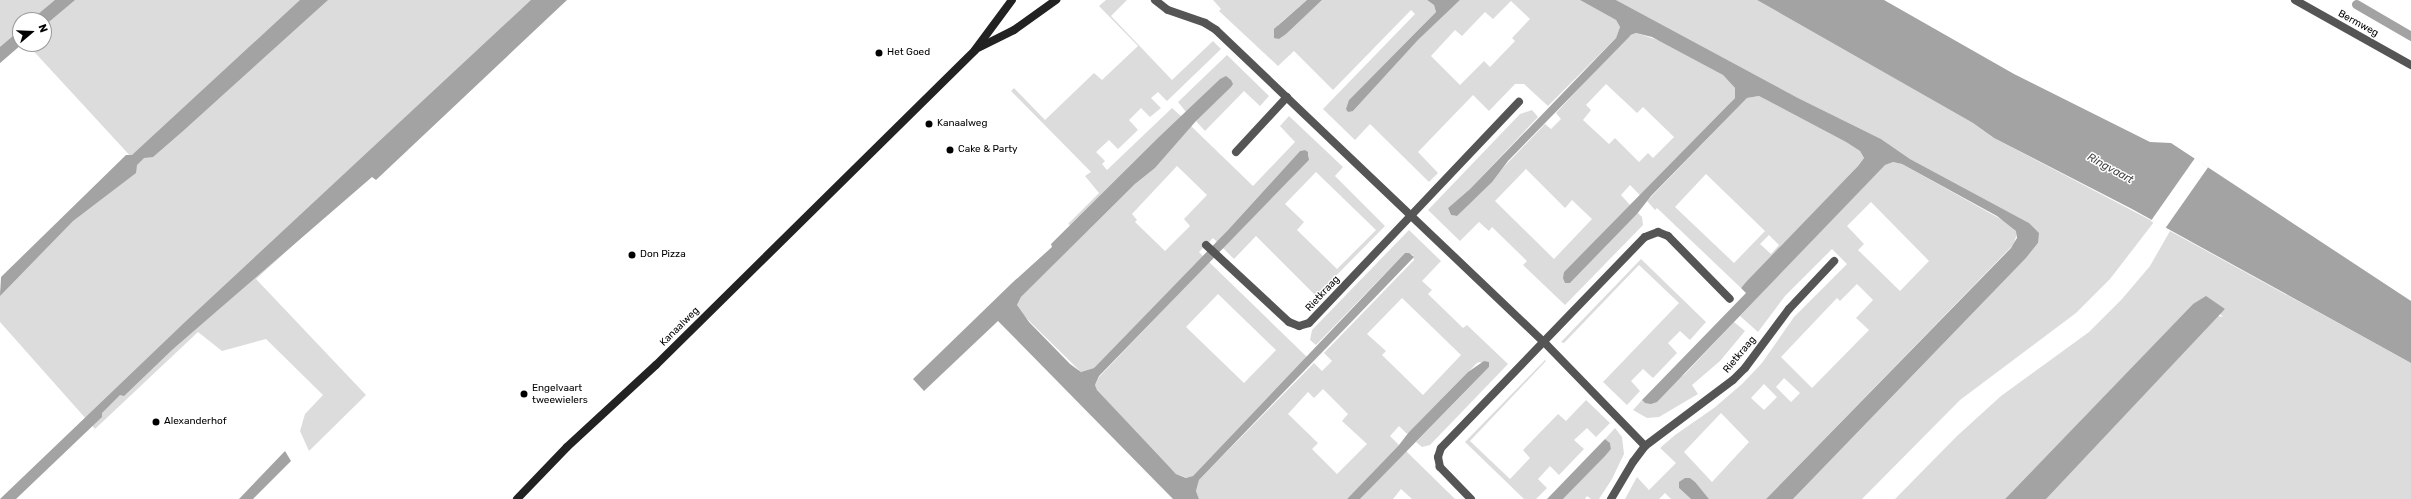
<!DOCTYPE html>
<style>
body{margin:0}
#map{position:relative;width:2411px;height:499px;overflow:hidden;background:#fff;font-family:Rubik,sans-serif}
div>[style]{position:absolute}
.green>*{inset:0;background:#dcdcdc}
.water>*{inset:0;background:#a3a3a3}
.pier>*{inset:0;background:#fff;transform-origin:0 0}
.stream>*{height:9px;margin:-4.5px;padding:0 4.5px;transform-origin:4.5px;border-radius:4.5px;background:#a3a3a3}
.street>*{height:8px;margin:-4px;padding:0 4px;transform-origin:4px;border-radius:4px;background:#555}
.secondary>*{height:8px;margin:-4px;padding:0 4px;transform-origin:4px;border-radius:4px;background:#222}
.dots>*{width:11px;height:11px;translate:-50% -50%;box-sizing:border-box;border:2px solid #fff;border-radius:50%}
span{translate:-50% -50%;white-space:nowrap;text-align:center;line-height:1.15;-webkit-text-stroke:3px #fff;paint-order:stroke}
.street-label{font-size:10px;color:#000}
.poi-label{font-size:10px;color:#000}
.left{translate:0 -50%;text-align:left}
.water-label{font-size:11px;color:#444;font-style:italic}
.north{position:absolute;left:12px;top:12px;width:40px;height:40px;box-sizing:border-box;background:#fff;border:1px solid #999;border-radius:50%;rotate:71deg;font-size:11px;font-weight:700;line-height:16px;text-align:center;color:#000}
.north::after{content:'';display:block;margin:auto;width:14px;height:18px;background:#000;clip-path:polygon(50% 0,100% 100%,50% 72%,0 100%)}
</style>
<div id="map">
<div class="green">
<div style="clip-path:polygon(0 0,563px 0,256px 279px,366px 395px,309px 451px,300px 431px,305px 414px,323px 395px,266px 339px,222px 351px,198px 332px,95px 429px,0 322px,0 290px,134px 160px,27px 44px,44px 44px,44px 20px,20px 20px,20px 44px,22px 44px,0 63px)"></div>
<div style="clip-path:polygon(1106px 0,1127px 0,1111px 16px,1172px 80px,1213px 41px,1221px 49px,1167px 101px,1158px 92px,1151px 98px,1161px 108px,1150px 117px,1141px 108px,1129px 120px,1138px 130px,1118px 149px,1109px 140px,1096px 152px,1105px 161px,1102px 164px,1107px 170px,1172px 108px,1182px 117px,1070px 225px,1068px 224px,1099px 193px,1085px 176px,1091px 172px,1011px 91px,1014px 88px,1045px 120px,1094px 73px,1102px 80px,1138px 46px,1099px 6px)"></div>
<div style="clip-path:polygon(evenodd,1213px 0,1307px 0,1278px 25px,1279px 39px,1322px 0,1427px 0,1434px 5px,1436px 12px,1349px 100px,1353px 111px,1418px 40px,1460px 0,1580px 0,1616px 20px,1620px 27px,1616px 38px,1548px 106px,1524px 84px,1515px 84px,1489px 111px,1473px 95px,1418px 152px,1438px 173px,1429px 182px,1370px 124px,1355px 140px,1323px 109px,1415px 14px,1411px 10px,1333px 90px,1294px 51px,1278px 66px,1219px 11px,1221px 9px,1213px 0,1511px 1px,1530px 19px,1512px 38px,1515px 41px,1490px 67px,1484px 61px,1460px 85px,1431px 56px,1455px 30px,1462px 36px,1485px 12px,1493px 19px,1511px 1px)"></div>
<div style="clip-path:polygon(1616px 0,1757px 0,1973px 123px,1994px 138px,2154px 222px,2110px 279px,2076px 313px,1960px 400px,1862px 499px,1793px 499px,2026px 258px,2038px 243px,2029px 223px,1910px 159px,1881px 139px,1798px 98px)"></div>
<div style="clip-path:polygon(evenodd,1636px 33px,1661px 41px,1723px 75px,1735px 88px,1735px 98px,1640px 195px,1630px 185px,1621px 195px,1630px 205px,1564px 272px,1570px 283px,1638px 213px,1642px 217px,1643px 225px,1565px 305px,1523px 265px,1527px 261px,1492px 227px,1489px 231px,1479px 222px,1460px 241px,1428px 210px,1520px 114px,1532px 110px,1538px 117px,1470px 189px,1448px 208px,1451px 215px,1457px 216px,1545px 124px,1551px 129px,1561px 119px,1556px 113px,1626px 38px,1636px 33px,1606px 84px,1637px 113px,1643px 107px,1674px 137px,1653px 158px,1648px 153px,1639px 162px,1615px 138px,1609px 144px,1583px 120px,1591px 110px,1586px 105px,1606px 84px,1636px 33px,1526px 169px,1565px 208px,1572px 200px,1592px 219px,1554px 259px,1495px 201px,1526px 169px)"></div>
<div style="clip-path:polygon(1227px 55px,1269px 96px,1260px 106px,1244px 91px,1205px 131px,1196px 121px,1220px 79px,1186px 112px,1178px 102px)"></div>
<div style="clip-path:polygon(evenodd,1759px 96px,1846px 142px,1860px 151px,1864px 158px,1858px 166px,1741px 288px,1657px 208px,1655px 210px,1647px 201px,1742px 103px,1747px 98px,1759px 96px,1706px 174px,1765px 231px,1734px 263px,1675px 207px,1706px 174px,1759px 96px,1769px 235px,1779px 245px,1771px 254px,1760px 244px,1769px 235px)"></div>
<div style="clip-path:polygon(evenodd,1289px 116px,1343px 167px,1335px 176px,1385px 226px,1316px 296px,1256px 236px,1234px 259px,1223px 248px,1309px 160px,1309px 154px,1305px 150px,1300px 151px,1217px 242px,1213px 238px,1199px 252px,1203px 256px,1094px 368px,1081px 372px,1021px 313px,1017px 305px,1021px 297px,1135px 184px,1155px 168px,1191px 126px,1253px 186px,1295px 142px,1280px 126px,1289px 116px,1177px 166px,1207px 195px,1184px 219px,1190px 226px,1165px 251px,1135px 222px,1137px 220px,1132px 214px,1177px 166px,1289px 116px,1316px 172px,1376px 230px,1337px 269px,1297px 230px,1304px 222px,1285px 204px,1316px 172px)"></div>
<div style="clip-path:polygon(evenodd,1893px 162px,1902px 164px,2013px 226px,2017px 233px,2014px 244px,1766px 499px,1709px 499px,1690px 478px,1685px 478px,1679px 488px,1691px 499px,1671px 499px,1665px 493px,1659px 499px,1625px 499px,1637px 477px,1649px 490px,1676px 463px,1660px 448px,1675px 435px,1714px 408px,1742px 384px,1762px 363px,1794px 317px,1847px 264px,1832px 249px,1785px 296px,1758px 332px,1740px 316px,1884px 165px,1893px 162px,1871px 202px,1929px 261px,1900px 291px,1858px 250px,1864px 244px,1847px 226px,1871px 202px,1893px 162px,1857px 284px,1873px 300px,1856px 318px,1869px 330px,1812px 388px,1781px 357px,1837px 298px,1840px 301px,1857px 284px,1893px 162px,1784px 378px,1800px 393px,1791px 402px,1776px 387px,1784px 378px,1893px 162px,1764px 384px,1777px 397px,1764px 410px,1751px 398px,1764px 384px,1893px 162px,1721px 413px,1749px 442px,1712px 482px,1684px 452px,1721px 413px)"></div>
<div style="clip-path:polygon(evenodd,1409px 230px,1441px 261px,1422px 281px,1432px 290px,1428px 294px,1463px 328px,1467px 325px,1508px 364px,1430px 445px,1422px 447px,1416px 442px,1489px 367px,1480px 362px,1477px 363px,1407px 434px,1399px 426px,1390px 436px,1399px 445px,1347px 499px,1199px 499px,1196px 491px,1199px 480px,1314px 363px,1322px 371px,1332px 361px,1324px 353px,1414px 260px,1413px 255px,1405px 253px,1316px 345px,1310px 340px,1312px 330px,1409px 230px,1402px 298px,1461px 355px,1423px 395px,1382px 355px,1386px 351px,1367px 334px,1402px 298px,1409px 230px,1323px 389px,1348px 414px,1342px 421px,1367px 444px,1337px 474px,1312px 449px,1318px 443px,1288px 414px,1308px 392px,1314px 398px,1323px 389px)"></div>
<div style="clip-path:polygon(2170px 231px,2411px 363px,2411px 499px,2032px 499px,2208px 314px,2223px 317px,2220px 314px,2225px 309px,2193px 304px,2005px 499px,1895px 499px,1957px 436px,2001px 396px,2089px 332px,2122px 299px,2150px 266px)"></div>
<div style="clip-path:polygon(1641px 259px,1706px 322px,1690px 340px,1680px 331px,1668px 343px,1677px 353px,1653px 378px,1643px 369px,1631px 381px,1640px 391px,1627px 405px,1603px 382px,1679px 303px,1639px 265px,1564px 343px,1561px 342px)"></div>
<div style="clip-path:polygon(evenodd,1209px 262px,1307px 357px,1193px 476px,1187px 478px,1176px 474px,1157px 455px,1097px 390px,1095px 385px,1099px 377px,1209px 262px,1218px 294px,1276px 350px,1244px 383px,1186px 327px,1218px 294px)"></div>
<div style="clip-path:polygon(1734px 322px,1745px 331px,1720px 361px,1692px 385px,1698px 394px,1659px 417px,1647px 418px,1633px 410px,1642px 400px,1645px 403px,1685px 374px)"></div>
<div style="clip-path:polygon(1545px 360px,1546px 361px,1470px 441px,1510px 479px,1530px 458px,1523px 450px,1558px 414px,1566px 421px,1586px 400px,1610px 423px,1596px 437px,1587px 428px,1574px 440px,1584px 449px,1559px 475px,1550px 466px,1538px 479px,1547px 488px,1536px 499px,1524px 499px,1465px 442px)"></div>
<div style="clip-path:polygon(1615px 428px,1622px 437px,1624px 454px,1612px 479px,1599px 499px,1591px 499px,1587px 496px,1585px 499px,1563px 499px,1611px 449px,1610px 443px,1605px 439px)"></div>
<div style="clip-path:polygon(1406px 451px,1455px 499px,1412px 499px,1401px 489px,1393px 499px,1360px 499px)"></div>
</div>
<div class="water">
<div style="clip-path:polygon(55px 0,75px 0,44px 26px,44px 20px,31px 20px)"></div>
<div style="clip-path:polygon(300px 0,328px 0,183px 131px,153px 157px,144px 158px,137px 165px,136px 173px,73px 221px,0 296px,1px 277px,126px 155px,132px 155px)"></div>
<div style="clip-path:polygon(531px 0,567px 0,376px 180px,372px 177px,173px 349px,124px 396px,120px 395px,102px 413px,102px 417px,16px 499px,0 499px,185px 322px)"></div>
<div style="clip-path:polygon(1307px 0,1322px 0,1286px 34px,1279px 39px,1274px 38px,1274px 29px)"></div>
<div style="clip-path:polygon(1427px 0,1460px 0,1418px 40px,1353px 111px,1348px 112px,1346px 109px,1349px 100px,1436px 12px,1434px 5px)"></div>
<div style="clip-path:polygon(1580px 0,1616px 0,1798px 98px,1881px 139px,1910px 159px,2029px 223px,2039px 233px,2038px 243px,2026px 258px,1793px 499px,1766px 499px,2011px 248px,2017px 238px,2016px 231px,1997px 216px,1902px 164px,1893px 162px,1885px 165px,1657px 402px,1651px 404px,1645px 403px,1642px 400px,1746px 293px,1741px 288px,1747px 281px,1858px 166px,1864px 158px,1860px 151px,1846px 142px,1759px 96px,1747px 98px,1651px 196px,1637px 214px,1570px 283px,1565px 283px,1563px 278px,1564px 272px,1735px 98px,1735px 88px,1723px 75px,1652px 37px,1636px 33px,1631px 35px,1508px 161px,1492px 182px,1457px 216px,1451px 215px,1448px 208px,1470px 189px,1616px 38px,1620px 27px,1616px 20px)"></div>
<div style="clip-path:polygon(1757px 0,1884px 0,2014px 74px,2150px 142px,2171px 143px,2411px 301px,2411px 363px,2132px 209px,1994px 138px,1973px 123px)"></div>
<div style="clip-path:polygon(20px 30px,20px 44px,22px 44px,0 63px,0 47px)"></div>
<div style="clip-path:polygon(1226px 76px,1231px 80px,1233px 84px,1231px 87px,1196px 121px,1155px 168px,1135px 184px,1021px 297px,1017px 305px,1029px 322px,1070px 364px,1081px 372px,1094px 368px,1228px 230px,1300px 151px,1305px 150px,1308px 152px,1309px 160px,1099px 376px,1095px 385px,1097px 390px,1176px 474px,1186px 478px,1193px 476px,1405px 253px,1409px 253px,1414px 257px,1199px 480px,1196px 491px,1199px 499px,1173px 499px,998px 321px,924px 391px,913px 379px,1012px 283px,1052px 247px,1051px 244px,1159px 137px,1220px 79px)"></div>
<div style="clip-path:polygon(2206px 296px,2225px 309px,2046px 499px,2005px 499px,2193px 304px)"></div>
<div style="clip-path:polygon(1484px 361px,1489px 362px,1489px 367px,1360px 499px,1347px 499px,1399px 445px,1409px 432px,1468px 372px)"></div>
<div style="clip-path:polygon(1605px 439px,1610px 443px,1611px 449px,1605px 456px,1563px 499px,1547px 499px)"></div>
<div style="clip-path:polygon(285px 451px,291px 461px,253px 499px,239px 499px)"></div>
<div style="clip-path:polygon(1685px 478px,1690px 478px,1695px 482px,1709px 499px,1691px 499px,1679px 488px,1679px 482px)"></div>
</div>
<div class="pier">
<div style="left:2195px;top:158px;width:16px;height:77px;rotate:35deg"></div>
</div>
<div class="stream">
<div style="left:2356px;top:4px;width:64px;rotate:30.2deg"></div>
</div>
<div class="street">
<div style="left:1155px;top:0;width:16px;rotate:38deg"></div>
<div style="left:1168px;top:10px;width:39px;rotate:19deg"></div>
<div style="left:1205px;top:23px;width:13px;rotate:32deg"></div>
<div style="left:1216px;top:30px;width:453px;rotate:43.6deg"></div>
<div style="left:1544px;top:342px;width:145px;rotate:45.8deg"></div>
<div style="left:2295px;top:0;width:133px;rotate:29.3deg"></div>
<div style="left:1236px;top:152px;width:75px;rotate:-47.2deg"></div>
<div style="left:1206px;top:245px;width:113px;rotate:42.9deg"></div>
<div style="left:1289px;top:322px;width:11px;rotate:22deg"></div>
<div style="left:1299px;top:326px;width:10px;rotate:-17deg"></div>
<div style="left:1309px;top:323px;width:305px;rotate:-46.5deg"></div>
<div style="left:1471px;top:499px;width:45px;rotate:-134.1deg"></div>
<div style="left:1440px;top:467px;width:10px;rotate:-101deg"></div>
<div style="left:1438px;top:457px;width:9px;rotate:-72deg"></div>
<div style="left:1441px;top:448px;width:293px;rotate:-46deg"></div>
<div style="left:1645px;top:237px;width:14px;rotate:-21deg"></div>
<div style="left:1658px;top:232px;width:11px;rotate:22deg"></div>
<div style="left:1668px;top:236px;width:88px;rotate:45.5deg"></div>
<div style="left:1611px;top:499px;width:43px;rotate:-59.3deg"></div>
<div style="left:1633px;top:462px;width:20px;rotate:-53deg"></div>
<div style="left:1645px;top:446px;width:110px;rotate:-36.9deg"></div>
<div style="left:1733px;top:380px;width:17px;rotate:-45deg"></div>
<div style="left:1745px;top:368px;width:74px;rotate:-53.3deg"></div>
<div style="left:1789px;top:309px;width:66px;rotate:-46.8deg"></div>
</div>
<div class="secondary">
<div style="left:978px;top:48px;width:40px;rotate:-26.6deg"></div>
<div style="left:1014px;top:30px;width:52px;rotate:-35.5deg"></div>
<div style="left:517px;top:499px;width:72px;rotate:-46.1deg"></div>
<div style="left:567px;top:447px;width:121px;rotate:-42.7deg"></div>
<div style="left:656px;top:365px;width:448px;rotate:-44.6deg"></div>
<div style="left:975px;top:50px;width:62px;rotate:-53.5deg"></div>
</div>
<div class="dots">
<div style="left:879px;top:53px;background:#000"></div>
<div style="left:929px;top:124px;background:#000"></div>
<div style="left:950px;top:150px;background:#000"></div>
<div style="left:632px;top:255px;background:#000"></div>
<div style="left:524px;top:394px;background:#000"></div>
<div style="left:156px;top:422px;background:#000"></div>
</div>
<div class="street-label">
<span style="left:2358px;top:24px;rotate:29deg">Bermweg</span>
<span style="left:1323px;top:294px;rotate:-47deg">Rietkraag</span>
<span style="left:680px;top:327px;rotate:-45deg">Kanaalweg</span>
<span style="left:1740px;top:355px;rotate:-50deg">Rietkraag</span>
</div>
<div class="poi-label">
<span class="left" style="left:887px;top:53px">Het Goed</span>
<span class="left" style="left:937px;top:124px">Kanaalweg</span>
<span class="left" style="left:958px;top:150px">Cake &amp; Party</span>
<span class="left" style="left:640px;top:255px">Don Pizza</span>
<span class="left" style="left:532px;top:394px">Engelvaart<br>tweewielers</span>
<span class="left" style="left:164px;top:422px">Alexanderhof</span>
</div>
<div class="water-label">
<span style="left:2110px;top:169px;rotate:29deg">Ringvaart</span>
</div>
<div class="north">N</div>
</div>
